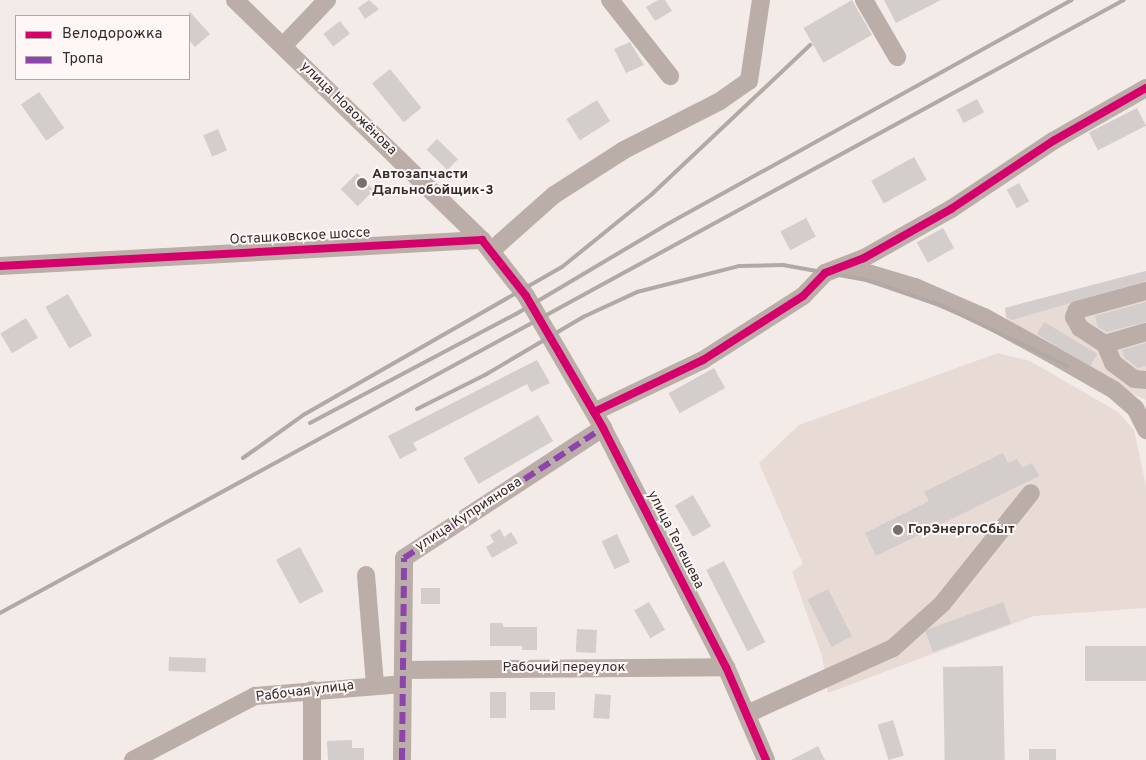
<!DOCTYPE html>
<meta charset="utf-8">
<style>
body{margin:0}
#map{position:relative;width:1146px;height:760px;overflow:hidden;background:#f2ebe8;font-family:Overpass,sans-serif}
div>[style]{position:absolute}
.built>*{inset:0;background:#e8dad5}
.building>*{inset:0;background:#d3cdcb;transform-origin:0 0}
.minor>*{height:18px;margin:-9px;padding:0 9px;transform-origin:9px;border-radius:9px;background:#bbada8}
.rail>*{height:4px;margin:-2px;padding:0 2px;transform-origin:2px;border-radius:2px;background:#b2a9a6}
.quiet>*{height:6px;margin-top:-3px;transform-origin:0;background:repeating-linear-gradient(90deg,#8e44ad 0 12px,transparent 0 18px)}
.cycleway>*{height:8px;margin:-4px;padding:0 4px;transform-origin:4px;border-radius:4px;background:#d6006c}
.dots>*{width:14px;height:14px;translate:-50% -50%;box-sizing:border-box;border:2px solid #fff7f5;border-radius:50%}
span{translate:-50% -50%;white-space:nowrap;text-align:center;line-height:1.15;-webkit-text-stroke:4px #fff7f5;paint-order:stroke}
.street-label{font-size:14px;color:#332e2d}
.poi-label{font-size:14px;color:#332e2d;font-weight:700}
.left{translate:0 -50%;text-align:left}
.legend{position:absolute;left:15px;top:15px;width:175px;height:65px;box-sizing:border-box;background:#fff7f5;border:1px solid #ada7a5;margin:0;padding:6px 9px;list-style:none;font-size:15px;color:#332e2d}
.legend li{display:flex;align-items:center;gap:10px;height:25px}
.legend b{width:25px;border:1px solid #ada7a5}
</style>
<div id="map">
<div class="built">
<div style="clip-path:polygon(1146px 271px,1146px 400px,1090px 374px,1008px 324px,1005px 308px)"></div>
<div style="clip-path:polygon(998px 353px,1030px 361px,1118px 412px,1134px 430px,1146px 486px,1146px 608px,1034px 616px,828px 693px,822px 656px,792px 572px,803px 564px,759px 463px,799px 425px)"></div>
</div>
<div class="building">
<div style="clip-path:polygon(369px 0,379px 9px,365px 19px,358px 8px)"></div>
<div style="clip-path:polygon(658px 0,665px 0,672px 11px,655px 21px,646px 7px)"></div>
<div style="left:852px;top:0;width:40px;height:56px;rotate:60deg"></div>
<div style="clip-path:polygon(884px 0,941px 0,896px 23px)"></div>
<div style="clip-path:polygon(189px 11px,210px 34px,195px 47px,189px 40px)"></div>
<div style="left:340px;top:21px;width:16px;height:21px;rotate:52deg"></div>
<div style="clip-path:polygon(630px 42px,644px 65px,626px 73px,614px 49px)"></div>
<div style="left:390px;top:69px;width:50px;height:23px;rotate:51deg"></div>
<div style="left:39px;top:92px;width:44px;height:22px;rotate:55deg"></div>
<div style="left:977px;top:99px;width:15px;height:23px;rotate:62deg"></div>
<div style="left:597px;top:100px;width:25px;height:36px;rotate:58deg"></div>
<div style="left:1137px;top:108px;width:20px;height:54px;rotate:63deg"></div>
<div style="left:218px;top:129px;width:23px;height:16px;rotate:67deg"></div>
<div style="left:437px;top:139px;width:29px;height:15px;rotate:44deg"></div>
<div style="left:914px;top:157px;width:26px;height:49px;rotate:61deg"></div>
<div style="left:357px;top:173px;width:24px;height:23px;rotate:45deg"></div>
<div style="left:1019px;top:183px;width:21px;height:14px;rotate:61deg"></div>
<div style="left:806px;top:218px;width:21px;height:29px;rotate:62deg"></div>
<div style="left:943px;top:228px;width:23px;height:30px;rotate:61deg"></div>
<div style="clip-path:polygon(1146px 271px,1146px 281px,1012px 320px,1006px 317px,1005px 308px)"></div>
<div style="left:68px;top:294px;width:48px;height:26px;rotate:60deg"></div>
<div style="clip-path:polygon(1146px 302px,1146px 322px,1107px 332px,1098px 327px,1095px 316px)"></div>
<div style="left:26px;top:318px;width:23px;height:30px;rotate:59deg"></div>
<div style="left:1044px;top:322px;width:62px;height:14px;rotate:31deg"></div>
<div style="clip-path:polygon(1146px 343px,1146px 366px,1138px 368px,1125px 358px,1122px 350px)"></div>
<div style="clip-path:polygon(537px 360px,550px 383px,531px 392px,527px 384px,413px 443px,417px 450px,400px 459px,388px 436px)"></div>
<div style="left:714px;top:368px;width:23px;height:52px;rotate:61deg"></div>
<div style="left:538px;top:415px;width:30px;height:86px;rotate:60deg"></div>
<div style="clip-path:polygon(1003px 453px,1008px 463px,1017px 459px,1022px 468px,1032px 463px,1039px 476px,876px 556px,865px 533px,929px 501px,924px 492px)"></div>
<div style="left:693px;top:495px;width:36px;height:21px;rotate:60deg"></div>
<div style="clip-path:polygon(500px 529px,504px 537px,511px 532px,518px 543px,492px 558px,486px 547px,494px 542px,490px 535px)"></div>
<div style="left:617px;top:534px;width:31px;height:17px;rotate:65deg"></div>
<div style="left:300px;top:547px;width:50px;height:27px;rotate:62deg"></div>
<div style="left:724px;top:561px;width:91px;height:20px;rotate:63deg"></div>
<div style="left:421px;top:588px;width:19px;height:16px"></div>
<div style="left:828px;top:589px;width:53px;height:23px;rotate:63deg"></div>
<div style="left:649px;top:602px;width:32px;height:17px;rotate:60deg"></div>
<div style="left:1003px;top:602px;width:23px;height:83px;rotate:70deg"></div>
<div style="clip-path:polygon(490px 623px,503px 623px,503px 627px,537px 627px,537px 650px,522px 650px,522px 646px,490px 646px)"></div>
<div style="left:577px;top:629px;width:20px;height:23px;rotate:3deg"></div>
<div style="left:1085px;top:646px;width:61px;height:35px"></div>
<div style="left:169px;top:657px;width:37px;height:14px;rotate:2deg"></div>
<div style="left:1003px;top:666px;width:94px;height:60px;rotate:89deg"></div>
<div style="left:506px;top:692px;width:26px;height:16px;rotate:90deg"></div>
<div style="left:530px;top:692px;width:25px;height:18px"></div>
<div style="left:595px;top:694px;width:16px;height:24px;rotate:4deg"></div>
<div style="left:893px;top:720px;width:37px;height:16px;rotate:73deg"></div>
<div style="clip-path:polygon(352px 740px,352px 748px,364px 748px,364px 760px,328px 760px,327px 741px)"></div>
<div style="clip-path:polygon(818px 746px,825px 760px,791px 760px)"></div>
<div style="left:1029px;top:749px;width:27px;height:11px"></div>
</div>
<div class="minor">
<div style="left:235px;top:0;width:344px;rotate:44.2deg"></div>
<div style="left:610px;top:0;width:97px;rotate:51.7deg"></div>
<div style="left:864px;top:0;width:66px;rotate:59.9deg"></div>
<div style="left:283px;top:46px;width:64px;rotate:-46.3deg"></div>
<div style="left:492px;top:250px;width:83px;rotate:-41.6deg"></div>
<div style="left:554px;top:195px;width:83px;rotate:-32.7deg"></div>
<div style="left:624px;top:150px;width:108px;rotate:-27deg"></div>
<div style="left:720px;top:101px;width:35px;rotate:-35deg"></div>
<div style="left:749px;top:81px;width:82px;rotate:-81.6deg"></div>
<div style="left:0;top:266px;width:483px;rotate:-3.1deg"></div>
<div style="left:482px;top:240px;width:71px;rotate:51.8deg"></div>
<div style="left:526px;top:296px;width:153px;rotate:59.7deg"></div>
<div style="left:603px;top:428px;width:269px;rotate:62.8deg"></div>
<div style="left:726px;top:667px;width:101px;rotate:66.7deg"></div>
<div style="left:844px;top:266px;width:74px;rotate:16.5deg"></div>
<div style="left:915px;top:287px;width:75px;rotate:23.5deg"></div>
<div style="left:984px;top:317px;width:79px;rotate:28.8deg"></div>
<div style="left:1053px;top:355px;width:70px;rotate:29.8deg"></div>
<div style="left:1114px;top:390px;width:28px;rotate:41deg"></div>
<div style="left:1135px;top:408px;width:25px;rotate:63deg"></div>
<div style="left:1146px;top:291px;width:72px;rotate:164.6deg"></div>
<div style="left:1077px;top:310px;width:8px;rotate:113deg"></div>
<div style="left:1074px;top:317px;width:13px;rotate:61deg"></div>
<div style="left:1080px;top:328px;width:30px;rotate:33deg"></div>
<div style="left:1105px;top:344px;width:21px;rotate:67deg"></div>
<div style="left:1113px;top:363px;width:26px;rotate:37deg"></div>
<div style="left:1134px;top:379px;width:12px;rotate:5deg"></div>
<div style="left:1105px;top:344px;width:43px;rotate:-16.3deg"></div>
<div style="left:594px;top:412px;width:121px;rotate:-25.5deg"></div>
<div style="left:703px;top:360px;width:119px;rotate:-32.6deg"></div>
<div style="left:803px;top:296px;width:32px;rotate:-46deg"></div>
<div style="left:825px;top:273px;width:42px;rotate:-21deg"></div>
<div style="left:864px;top:258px;width:100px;rotate:-29.4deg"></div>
<div style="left:951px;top:209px;width:123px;rotate:-33.7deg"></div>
<div style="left:1053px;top:141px;width:107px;rotate:-29.7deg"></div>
<div style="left:366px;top:575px;width:110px;rotate:85.3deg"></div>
<div style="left:403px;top:670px;width:323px;rotate:-0.5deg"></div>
<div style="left:312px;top:690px;width:70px;rotate:90deg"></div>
<div style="left:747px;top:714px;width:160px;rotate:-24.3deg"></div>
<div style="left:893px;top:648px;width:66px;rotate:-41.9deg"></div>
<div style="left:942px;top:604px;width:142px;rotate:-51.3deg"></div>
<div style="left:133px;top:760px;width:138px;rotate:-27.7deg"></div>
<div style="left:255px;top:696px;width:148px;rotate:-4.6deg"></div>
<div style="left:402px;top:760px;width:202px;rotate:-89.4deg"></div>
<div style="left:404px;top:558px;width:238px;rotate:-33.2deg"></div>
</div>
<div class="rail">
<div style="left:417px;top:409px;width:76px;rotate:-26.6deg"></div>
<div style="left:485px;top:375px;width:114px;rotate:-30.6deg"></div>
<div style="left:583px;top:317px;width:60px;rotate:-24.8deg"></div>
<div style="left:637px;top:292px;width:105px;rotate:-14.3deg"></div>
<div style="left:739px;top:266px;width:44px;rotate:-1.3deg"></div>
<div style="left:783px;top:265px;width:85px;rotate:10.1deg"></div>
<div style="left:867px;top:280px;width:83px;rotate:19.1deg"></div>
<div style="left:945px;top:307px;width:136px;rotate:25.8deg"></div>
<div style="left:310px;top:423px;width:233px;rotate:-27.9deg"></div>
<div style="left:516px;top:314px;width:172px;rotate:-30.7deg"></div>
<div style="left:664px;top:226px;width:466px;rotate:-29deg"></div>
<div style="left:243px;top:458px;width:76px;rotate:-35.4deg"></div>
<div style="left:305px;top:414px;width:296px;rotate:-29.8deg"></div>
<div style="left:562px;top:267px;width:114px;rotate:-39deg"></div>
<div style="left:651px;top:195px;width:219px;rotate:-43.3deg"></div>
<div style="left:0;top:613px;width:1280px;rotate:-28.61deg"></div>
</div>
<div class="quiet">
<div style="left:402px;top:760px;width:202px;rotate:-89.4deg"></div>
<div style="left:404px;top:558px;width:238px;rotate:-33.2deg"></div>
</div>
<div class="cycleway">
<div style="left:0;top:266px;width:483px;rotate:-3.1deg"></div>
<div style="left:482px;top:240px;width:71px;rotate:51.8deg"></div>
<div style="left:526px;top:296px;width:153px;rotate:59.7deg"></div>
<div style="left:603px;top:428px;width:269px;rotate:62.8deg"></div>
<div style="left:726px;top:667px;width:101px;rotate:66.7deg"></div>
<div style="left:594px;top:412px;width:121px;rotate:-25.5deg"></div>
<div style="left:703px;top:360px;width:119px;rotate:-32.6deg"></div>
<div style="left:803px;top:296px;width:32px;rotate:-46deg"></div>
<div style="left:825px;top:273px;width:42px;rotate:-21deg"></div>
<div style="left:864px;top:258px;width:100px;rotate:-29.4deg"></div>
<div style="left:951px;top:209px;width:123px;rotate:-33.7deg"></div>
<div style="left:1053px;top:141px;width:107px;rotate:-29.7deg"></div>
</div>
<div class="dots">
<div style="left:362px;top:183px;background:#76706e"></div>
<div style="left:898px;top:530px;background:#76706e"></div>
</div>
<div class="street-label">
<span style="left:348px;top:109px;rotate:44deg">улица Новожёнова</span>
<span style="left:300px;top:237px;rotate:-3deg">Осташковское шоссе</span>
<span style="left:469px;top:515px;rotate:-33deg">улица Куприянова</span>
<span style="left:675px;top:540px;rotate:63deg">улица Телешева</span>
<span style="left:564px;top:668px">Рабочий переулок</span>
<span style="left:305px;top:692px;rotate:-7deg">Рабочая улица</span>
</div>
<div class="poi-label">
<span class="left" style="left:372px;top:183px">Автозапчасти<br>Дальнобойщик-3</span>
<span class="left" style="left:908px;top:530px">ГорЭнергоСбыт</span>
</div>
<ul class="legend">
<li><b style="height:6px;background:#d6006c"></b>Велодорожка</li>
<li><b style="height:6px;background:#8e44ad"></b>Тропа</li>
</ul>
</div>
